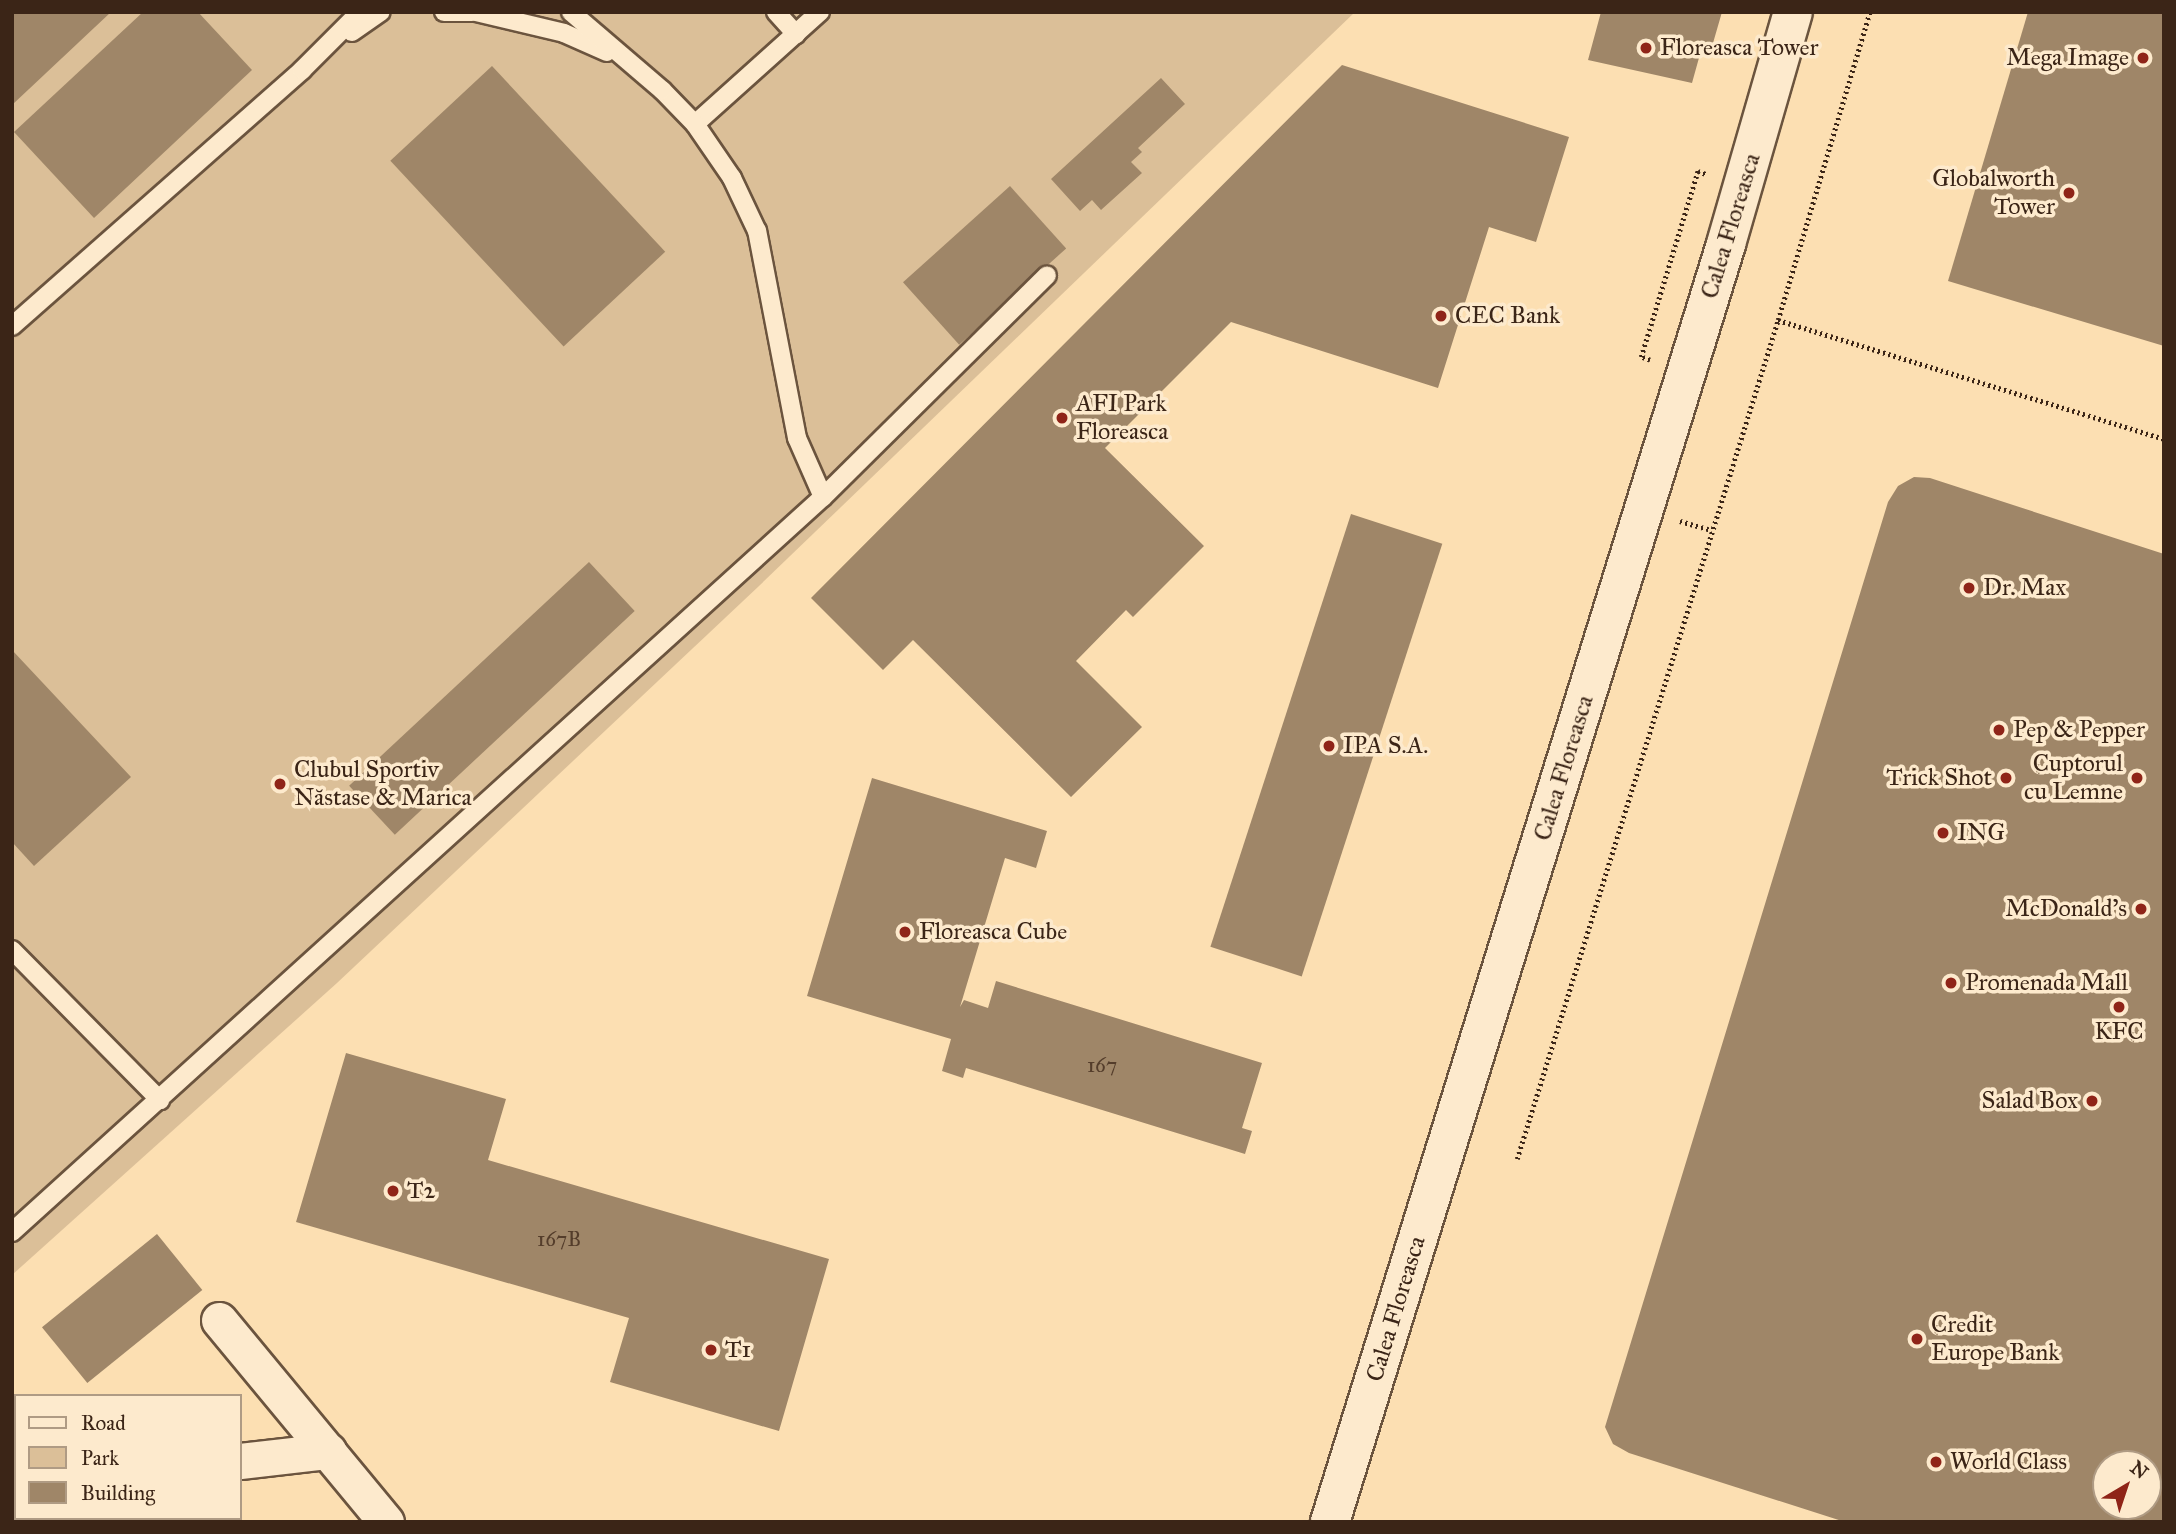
<!DOCTYPE html>
<meta charset="utf-8">
<style>
body{margin:0}
#map{position:relative;width:2176px;height:1534px;overflow:hidden;background:#fcdfb2;font-family:"IM FELL Great Primer",serif}
div>[style]{position:absolute}
.green>*{inset:0;background:#dbbf98}
.building>*{inset:0;background:#9f8668;transform-origin:0 0}
.path>*{height:4.5px;margin-top:-2.25px;transform-origin:0;background:repeating-linear-gradient(90deg,#3b2517 0 2px,transparent 0 5.5px)}
.roads{filter:drop-shadow(2px 0 #6b543e) drop-shadow(-2px 0 #6b543e) drop-shadow(0 2px #6b543e) drop-shadow(0 -2px #6b543e)}
.lane>*{height:18px;margin:-9px;padding:0 9px;transform-origin:9px;border-radius:9px;background:#fdeacd}
.street>*{height:35px;margin:-17.5px;padding:0 17.5px;transform-origin:17.5px;border-radius:17.5px;background:#fdeacd}
.secondary>*{height:38px;margin:-19px;padding:0 19px;transform-origin:19px;border-radius:19px;background:#fdeacd}
.dots>*{width:19px;height:19px;translate:-50% -50%;box-sizing:border-box;border:4px solid #fdeacd;border-radius:50%}
span{translate:-50% -50%;white-space:nowrap;text-align:center;line-height:1.15;-webkit-text-stroke:7px #fdeacd;paint-order:stroke}
.number-label{font-size:21px;color:#543d2b}
.number-label span{-webkit-text-stroke-width:0}
.poi-label{font-size:24px;color:#3b2517}
.left{translate:0 -50%;text-align:left}
.right{translate:-100% -50%;text-align:right}
.street-label{font-size:24px;color:#3b2517}
.frame{position:absolute;inset:0;border:14px solid #3b2517;pointer-events:none}
.legend{position:absolute;left:14px;top:1394px;width:228px;height:126px;box-sizing:border-box;background:#fdeacd;border:2px solid #af9b84;margin:0;padding:9px 12px;list-style:none;font-size:21px;color:#3b2517}
.legend li{display:flex;align-items:center;gap:14px;height:35px}
.legend b{width:35px;border:2px solid #af9b84}
.north{position:absolute;left:2092px;top:1450px;width:70px;height:70px;box-sizing:border-box;background:#fdeacd;border:2px solid #af9b84;border-radius:50%;rotate:39deg;font-size:19px;font-weight:700;line-height:28px;text-align:center;color:#3b2517}
.north::after{content:'';display:block;margin:auto;width:24px;height:32px;background:#8f2418;clip-path:polygon(50% 0,100% 100%,50% 72%,0 100%)}
</style>
<div id="map">
<div class="green">
<div style="clip-path:polygon(12px 12px,1355px 12px,759px 586px,337px 983px,12px 1275px)"></div>
</div>
<div class="building">
<div style="clip-path:polygon(12px 12px,111px 12px,12px 105px)"></div>
<div style="clip-path:polygon(143px 12px,198px 12px,252px 70px,94px 218px,14px 132px)"></div>
<div style="clip-path:polygon(1601px 12px,1722px 12px,1711px 50px,1702px 47px,1692px 83px,1588px 60px)"></div>
<div style="clip-path:polygon(2028px 12px,2164px 12px,2164px 346px,1948px 281px)"></div>
<div style="clip-path:polygon(1342px 65px,1569px 137px,1536px 242px,1489px 227px,1438px 388px,1231px 322px,1105px 448px,1204px 546px,1133px 617px,1126px 610px,1076px 661px,1142px 727px,1071px 797px,913px 640px,883px 670px,811px 598px)"></div>
<div style="left:492px;top:66px;width:254px;height:139px;rotate:47deg"></div>
<div style="clip-path:polygon(1161px 78px,1185px 104px,1138px 148px,1142px 152px,1131px 162px,1142px 173px,1101px 210px,1092px 200px,1080px 211px,1051px 179px)"></div>
<div style="left:1010px;top:186px;width:84px;height:144px;rotate:48deg"></div>
<div style="clip-path:polygon(evenodd,1914px 477px,1930px 478px,2164px 554px,2164px 1522px,1845px 1522px,1629px 1453px,1613px 1444px,1605px 1427px,1888px 502px,1898px 486px,1914px 477px,2106px 1464px,2148px 1464px,2148px 1506px,2106px 1506px,2106px 1464px)"></div>
<div style="left:1351px;top:514px;width:96px;height:455px;rotate:18deg"></div>
<div style="left:589px;top:562px;width:67px;height:328px;rotate:47deg"></div>
<div style="clip-path:polygon(12px 650px,131px 777px,34px 866px,12px 842px)"></div>
<div style="clip-path:polygon(872px 778px,1047px 831px,1036px 868px,1005px 858px,960px 1007px,964px 1000px,988px 1008px,996px 981px,1262px 1063px,1242px 1128px,1252px 1131px,1245px 1154px,966px 1068px,963px 1078px,942px 1071px,951px 1039px,807px 996px)"></div>
<div style="clip-path:polygon(346px 1053px,506px 1099px,488px 1160px,829px 1259px,779px 1431px,610px 1382px,629px 1318px,296px 1222px)"></div>
<div style="left:157px;top:1234px;width:72px;height:148px;rotate:51deg"></div>
</div>
<div class="path">
<div style="left:1778px;top:320px;width:321px;rotate:-73.4deg"></div>
<div style="left:1650px;top:360px;width:9px;rotate:-162deg"></div>
<div style="left:1641px;top:357px;width:195px;rotate:-73deg"></div>
<div style="left:1698px;top:171px;width:9px;rotate:21deg"></div>
<div style="left:1680px;top:521px;width:33px;rotate:16deg"></div>
<div style="left:1517px;top:1159px;width:879px;rotate:-72.72deg"></div>
<div style="left:1778px;top:320px;width:404px;rotate:17.1deg"></div>
</div>
<div class="roads">
<div class="lane">
<div style="left:444px;top:12px;width:28px"></div>
<div style="left:476px;top:12px;width:90px;rotate:13.4deg"></div>
<div style="left:564px;top:33px;width:47px;rotate:23.8deg"></div>
<div style="left:776px;top:12px;width:30px;rotate:48deg"></div>
<div style="left:352px;top:32px;width:35px;rotate:-35deg"></div>
<div style="left:695px;top:124px;width:168px;rotate:-41.9deg"></div>
<div style="left:12px;top:326px;width:387px;rotate:-41.4deg"></div>
<div style="left:302px;top:70px;width:82px;rotate:-45deg"></div>
<div style="left:823px;top:497px;width:315px;rotate:-44.7deg"></div>
<div style="left:12px;top:950px;width:211px;rotate:45.4deg"></div>
<div style="left:12px;top:1232px;width:1095px;rotate:-42.19deg"></div>
<div style="left:823px;top:497px;width:64px;rotate:-113.8deg"></div>
<div style="left:797px;top:438px;width:211px;rotate:-100.9deg"></div>
<div style="left:757px;top:231px;width:59px;rotate:-115.3deg"></div>
<div style="left:732px;top:178px;width:65px;rotate:-124.4deg"></div>
<div style="left:695px;top:124px;width:47px;rotate:-134.1deg"></div>
<div style="left:662px;top:90px;width:120px;rotate:-139.4deg"></div>
</div>
<div class="street">
<div style="left:219px;top:1320px;width:262px;rotate:50.4deg"></div>
<div style="left:240px;top:1461px;width:89px;rotate:-6.5deg"></div>
<div style="left:12px;top:1491px;width:5px;rotate:-37deg"></div>
</div>
<div class="secondary">
<div style="left:1330px;top:1522px;width:1338px;rotate:-72.78deg"></div>
<div style="left:1726px;top:244px;width:241px;rotate:-73.9deg"></div>
</div>
</div>
<div class="dots">
<div style="left:1646px;top:48px;background:#8f2418"></div>
<div style="left:2143px;top:58px;background:#8f2418"></div>
<div style="left:2069px;top:193px;background:#8f2418"></div>
<div style="left:1441px;top:316px;background:#8f2418"></div>
<div style="left:1062px;top:418px;background:#8f2418"></div>
<div style="left:1969px;top:588px;background:#8f2418"></div>
<div style="left:1999px;top:730px;background:#8f2418"></div>
<div style="left:1329px;top:746px;background:#8f2418"></div>
<div style="left:2006px;top:778px;background:#8f2418"></div>
<div style="left:2137px;top:778px;background:#8f2418"></div>
<div style="left:280px;top:784px;background:#8f2418"></div>
<div style="left:1943px;top:833px;background:#8f2418"></div>
<div style="left:2141px;top:909px;background:#8f2418"></div>
<div style="left:905px;top:932px;background:#8f2418"></div>
<div style="left:1951px;top:983px;background:#8f2418"></div>
<div style="left:2119px;top:1007px;background:#8f2418"></div>
<div style="left:2092px;top:1101px;background:#8f2418"></div>
<div style="left:393px;top:1191px;background:#8f2418"></div>
<div style="left:1917px;top:1339px;background:#8f2418"></div>
<div style="left:711px;top:1350px;background:#8f2418"></div>
<div style="left:1936px;top:1462px;background:#8f2418"></div>
</div>
<div class="number-label">
<span style="left:1102px;top:1065px">167</span>
<span style="left:559px;top:1239px">167B</span>
</div>
<div class="poi-label">
<span class="left" style="left:1660px;top:48px">Floreasca Tower</span>
<span class="right" style="left:2129px;top:58px">Mega Image</span>
<span class="right" style="left:2055px;top:193px">Globalworth<br>Tower</span>
<span class="left" style="left:1455px;top:316px">CEC Bank</span>
<span class="left" style="left:1076px;top:418px">AFI Park<br>Floreasca</span>
<span class="left" style="left:1983px;top:588px">Dr. Max</span>
<span class="left" style="left:2013px;top:730px">Pep &amp; Pepper</span>
<span class="left" style="left:1343px;top:746px">IPA S.A.</span>
<span class="right" style="left:2123px;top:778px">Cuptorul<br>cu Lemne</span>
<span class="left" style="left:294px;top:784px">Clubul Sportiv<br>Năstase &amp; Marica</span>
<span class="right" style="left:1992px;top:778px">Trick Shot</span>
<span class="left" style="left:1957px;top:833px">ING</span>
<span class="right" style="left:2127px;top:909px">McDonald's</span>
<span class="left" style="left:919px;top:932px">Floreasca Cube</span>
<span class="left" style="left:1965px;top:983px">Promenada Mall</span>
<span style="left:2119px;top:1032px">KFC</span>
<span class="right" style="left:2078px;top:1101px">Salad Box</span>
<span class="left" style="left:407px;top:1191px">T2</span>
<span class="left" style="left:1931px;top:1339px">Credit<br>Europe Bank</span>
<span class="left" style="left:725px;top:1350px">T1</span>
<span class="left" style="left:1950px;top:1462px">World Class</span>
</div>
<div class="street-label">
<span style="left:1731px;top:226px;rotate:-73deg">Calea Floreasca</span>
<span style="left:1564px;top:768px;rotate:-73deg">Calea Floreasca</span>
<span style="left:1396px;top:1309px;rotate:-73deg">Calea Floreasca</span>
</div>
<div class="frame"></div>
<ul class="legend">
<li><b style="height:9px;background:#fdeacd"></b>Road</li>
<li><b style="height:19px;background:#dbbf98"></b>Park</li>
<li><b style="height:19px;background:#9f8668"></b>Building</li>
</ul>
<div class="north">N</div>
</div>
